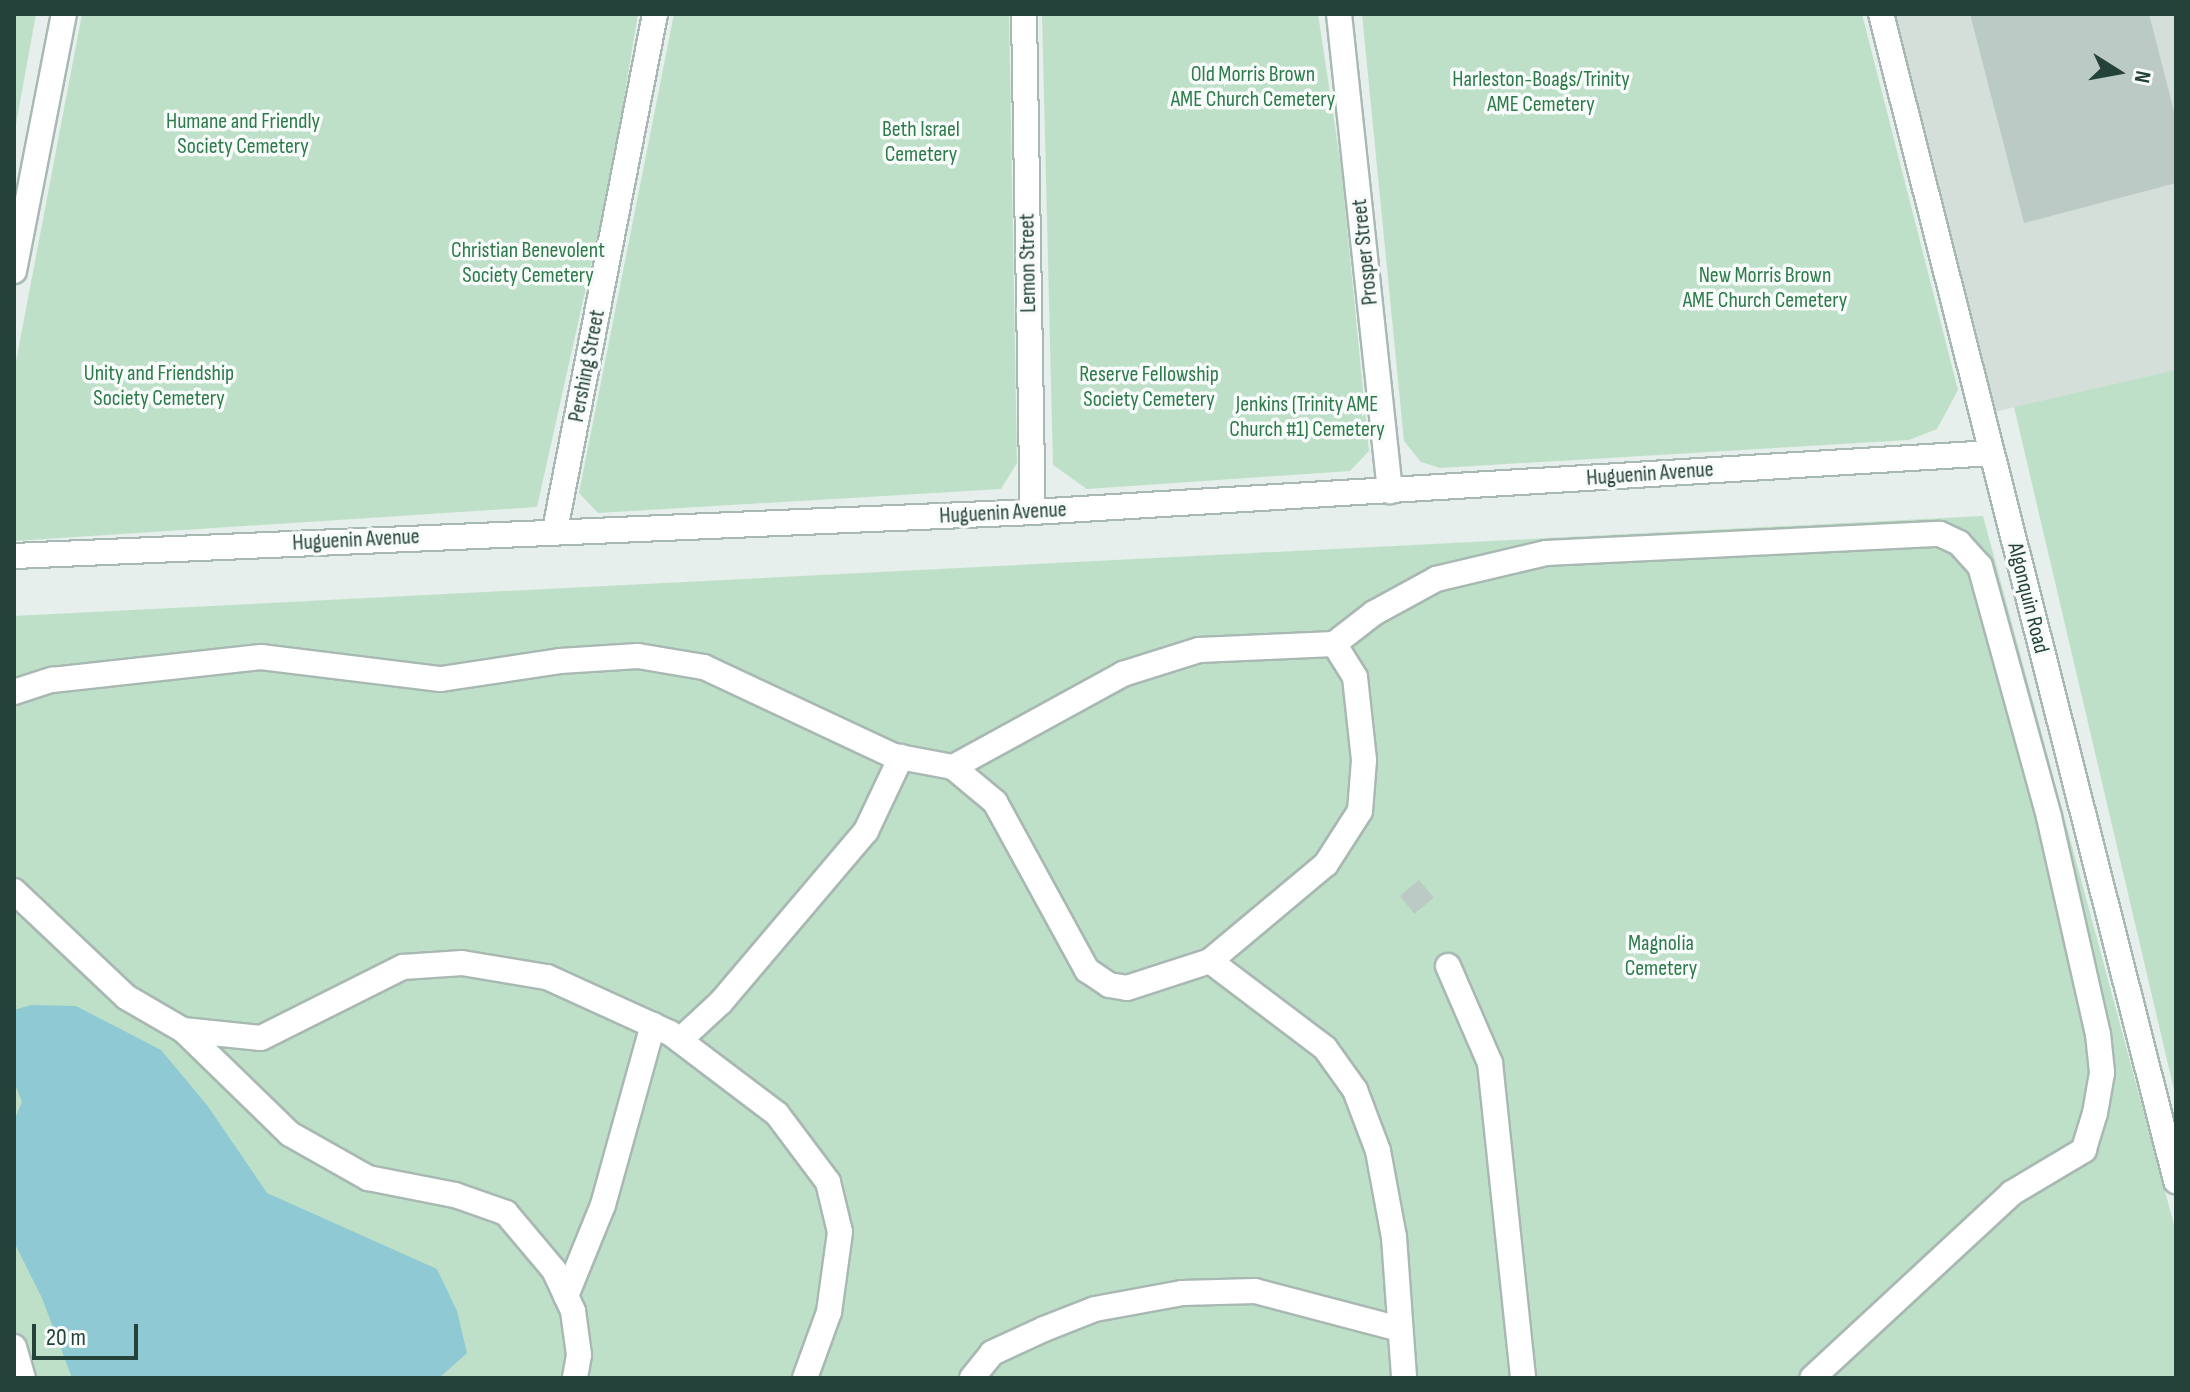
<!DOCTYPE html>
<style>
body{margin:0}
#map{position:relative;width:2190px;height:1392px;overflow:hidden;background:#e6efeb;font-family:"Sofia Sans Condensed",sans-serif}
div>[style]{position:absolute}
.built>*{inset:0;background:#d4dfda}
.green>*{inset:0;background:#bfe0c8}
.water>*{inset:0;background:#8ec9d4}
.building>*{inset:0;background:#bbcac4;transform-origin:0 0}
.roads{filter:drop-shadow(2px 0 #a8b8b2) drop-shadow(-2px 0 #a8b8b2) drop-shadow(0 2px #a8b8b2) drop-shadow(0 -2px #a8b8b2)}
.minor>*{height:24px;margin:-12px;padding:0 12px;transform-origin:12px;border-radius:12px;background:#fff}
span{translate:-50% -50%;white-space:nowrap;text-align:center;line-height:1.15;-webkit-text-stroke:7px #f7fbf9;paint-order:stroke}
.park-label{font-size:22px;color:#2d7a4b}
.street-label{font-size:22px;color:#24423a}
.frame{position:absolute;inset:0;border:16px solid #24423a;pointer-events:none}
.north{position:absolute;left:2078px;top:32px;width:80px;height:80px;-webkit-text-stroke:6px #f7fbf9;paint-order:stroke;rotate:101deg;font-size:22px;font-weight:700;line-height:32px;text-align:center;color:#24423a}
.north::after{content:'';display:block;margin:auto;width:28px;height:36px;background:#24423a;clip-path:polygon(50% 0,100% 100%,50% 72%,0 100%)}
.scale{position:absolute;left:32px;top:1324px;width:106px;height:36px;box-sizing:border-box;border:4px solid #24423a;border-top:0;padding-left:10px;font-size:24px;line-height:28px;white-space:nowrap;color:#24423a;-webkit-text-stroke:6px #f7fbf9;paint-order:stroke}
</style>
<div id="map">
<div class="built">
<div style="clip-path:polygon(1881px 14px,2176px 14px,2176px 1098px,2015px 407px,1982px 415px)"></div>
</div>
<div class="green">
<div style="clip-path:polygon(14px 14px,36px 14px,14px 135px)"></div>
<div style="clip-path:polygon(82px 14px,638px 14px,612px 171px,537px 507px,14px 541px,14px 372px)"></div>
<div style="clip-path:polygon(674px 14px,1009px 14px,1017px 463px,1001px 489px,598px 513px,579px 493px)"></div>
<div style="clip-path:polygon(1042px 14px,1318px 14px,1341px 166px,1369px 451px,1350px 471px,1087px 489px,1053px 465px)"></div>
<div style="clip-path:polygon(1362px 14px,1862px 14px,1958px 390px,1937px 429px,1909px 440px,1440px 468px,1421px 462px,1404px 441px)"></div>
<div style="clip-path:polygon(2176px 370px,2176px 1098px,2014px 407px)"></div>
<div style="clip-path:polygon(1983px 516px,2176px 1232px,2176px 1378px,14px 1378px,14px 616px)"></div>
</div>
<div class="water">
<div style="clip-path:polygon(31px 1005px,76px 1006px,161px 1050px,207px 1105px,267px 1193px,437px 1269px,457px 1311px,467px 1353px,439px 1378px,72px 1378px,42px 1298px,14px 1242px,14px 1120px,22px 1102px,14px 1082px,14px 1010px)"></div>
</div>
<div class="building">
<div style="clip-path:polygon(1970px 14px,2149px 14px,2176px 119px,2176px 183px,2024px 223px)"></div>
<div style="left:1419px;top:880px;width:23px;height:25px;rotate:50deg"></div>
</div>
<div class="roads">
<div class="minor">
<div style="left:1024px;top:14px;width:498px;rotate:89deg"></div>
<div style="left:1339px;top:14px;width:480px;rotate:83.9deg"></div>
<div style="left:1881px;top:14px;width:1204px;rotate:75.81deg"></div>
<div style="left:14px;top:271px;width:262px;rotate:-79deg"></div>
<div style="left:555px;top:530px;width:526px;rotate:-79.03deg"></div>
<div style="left:14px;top:556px;width:1020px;rotate:-2.47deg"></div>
<div style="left:1033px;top:512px;width:960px;rotate:-3.52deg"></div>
<div style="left:1334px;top:644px;width:51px;rotate:-37.8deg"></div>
<div style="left:1374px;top:613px;width:71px;rotate:-28.7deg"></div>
<div style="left:1436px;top:579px;width:113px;rotate:-13.3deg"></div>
<div style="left:1546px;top:553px;width:394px;rotate:-2.8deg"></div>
<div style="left:1940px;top:534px;width:21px;rotate:25deg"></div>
<div style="left:1959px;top:543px;width:31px;rotate:48deg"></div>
<div style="left:1980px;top:566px;width:260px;rotate:74.6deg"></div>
<div style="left:2049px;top:817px;width:222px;rotate:77.3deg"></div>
<div style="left:2098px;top:1034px;width:39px;rotate:84deg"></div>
<div style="left:2102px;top:1073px;width:41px;rotate:99.9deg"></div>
<div style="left:2095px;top:1113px;width:39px;rotate:107deg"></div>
<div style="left:2084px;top:1150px;width:84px;rotate:149.2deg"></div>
<div style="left:2012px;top:1193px;width:272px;rotate:137.2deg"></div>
<div style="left:14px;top:692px;width:40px;rotate:-18deg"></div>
<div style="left:52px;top:680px;width:210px;rotate:-6.3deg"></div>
<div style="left:261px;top:657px;width:181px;rotate:7deg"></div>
<div style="left:441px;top:679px;width:120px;rotate:-8.6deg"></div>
<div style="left:560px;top:661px;width:78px;rotate:-3.7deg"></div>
<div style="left:638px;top:656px;width:67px;rotate:9.5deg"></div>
<div style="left:704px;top:667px;width:210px;rotate:25.1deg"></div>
<div style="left:894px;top:756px;width:60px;rotate:10.6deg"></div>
<div style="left:953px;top:767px;width:55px;rotate:39.8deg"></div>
<div style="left:995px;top:802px;width:192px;rotate:61.3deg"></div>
<div style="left:1087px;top:970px;width:27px;rotate:34deg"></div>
<div style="left:1109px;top:985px;width:18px;rotate:9deg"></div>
<div style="left:1127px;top:988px;width:87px;rotate:-18deg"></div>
<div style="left:1210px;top:961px;width:151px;rotate:-39.9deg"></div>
<div style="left:1326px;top:864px;width:63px;rotate:-57.3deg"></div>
<div style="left:1360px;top:811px;width:51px;rotate:-85.5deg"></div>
<div style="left:1364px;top:760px;width:83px;rotate:-96.2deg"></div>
<div style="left:1355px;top:677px;width:39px;rotate:-122deg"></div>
<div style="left:1334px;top:644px;width:135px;rotate:177.5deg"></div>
<div style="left:1199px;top:650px;width:80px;rotate:162.5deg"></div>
<div style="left:1123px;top:674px;width:194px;rotate:151.3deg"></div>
<div style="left:14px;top:891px;width:154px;rotate:43.4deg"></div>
<div style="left:126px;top:997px;width:66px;rotate:30.1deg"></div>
<div style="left:183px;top:1030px;width:149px;rotate:44.2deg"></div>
<div style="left:290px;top:1134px;width:90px;rotate:29.4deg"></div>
<div style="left:368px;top:1178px;width:89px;rotate:11.1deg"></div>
<div style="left:455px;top:1195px;width:54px;rotate:19.4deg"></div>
<div style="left:506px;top:1213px;width:75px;rotate:49.9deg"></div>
<div style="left:554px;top:1270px;width:45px;rotate:65.1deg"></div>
<div style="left:573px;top:1311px;width:44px;rotate:82.2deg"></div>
<div style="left:579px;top:1355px;width:23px;rotate:100deg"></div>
<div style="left:1210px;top:961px;width:144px;rotate:37.1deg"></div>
<div style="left:1325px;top:1048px;width:52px;rotate:54.5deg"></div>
<div style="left:1355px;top:1090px;width:65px;rotate:69.3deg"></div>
<div style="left:1378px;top:1151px;width:87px;rotate:79.5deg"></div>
<div style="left:1394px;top:1237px;width:141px;rotate:85.9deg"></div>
<div style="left:1448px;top:966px;width:106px;rotate:66.6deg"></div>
<div style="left:1490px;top:1063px;width:317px;rotate:84deg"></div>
<div style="left:183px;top:1030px;width:78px;rotate:5.9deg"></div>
<div style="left:261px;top:1038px;width:159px;rotate:-26.6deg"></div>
<div style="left:403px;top:967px;width:59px;rotate:-3.9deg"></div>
<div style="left:462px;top:963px;width:86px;rotate:9.4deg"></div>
<div style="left:547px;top:977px;width:135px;rotate:24.5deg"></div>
<div style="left:670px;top:1033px;width:134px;rotate:37.1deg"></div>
<div style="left:777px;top:1114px;width:85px;rotate:53.1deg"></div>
<div style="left:828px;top:1182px;width:51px;rotate:76.5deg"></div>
<div style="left:840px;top:1232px;width:81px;rotate:97.8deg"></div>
<div style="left:829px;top:1312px;width:70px;rotate:110deg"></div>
<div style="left:680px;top:1040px;width:56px;rotate:-42.8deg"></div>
<div style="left:721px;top:1002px;width:224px;rotate:-49.7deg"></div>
<div style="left:866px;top:831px;width:82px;rotate:-64.7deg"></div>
<div style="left:566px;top:1296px;width:98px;rotate:-67.9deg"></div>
<div style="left:603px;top:1205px;width:187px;rotate:-74.5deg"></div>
<div style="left:14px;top:1347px;width:32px;rotate:74deg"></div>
<div style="left:972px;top:1378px;width:32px;rotate:-51deg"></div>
<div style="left:992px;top:1353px;width:57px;rotate:-24.8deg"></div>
<div style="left:1044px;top:1329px;width:55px;rotate:-21.4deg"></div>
<div style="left:1095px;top:1309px;width:88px;rotate:-10.4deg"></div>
<div style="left:1182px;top:1293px;width:73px;rotate:-1.6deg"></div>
<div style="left:1255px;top:1291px;width:150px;rotate:14.7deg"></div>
</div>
</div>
<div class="park-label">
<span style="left:1253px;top:87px">Old Morris Brown<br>AME Church Cemetery</span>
<span style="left:1541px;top:92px">Harleston-Boags/Trinity<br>AME Cemetery</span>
<span style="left:243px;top:134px">Humane and Friendly<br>Society Cemetery</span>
<span style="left:921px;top:142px">Beth Israel<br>Cemetery</span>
<span style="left:528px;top:263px">Christian Benevolent<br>Society Cemetery</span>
<span style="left:1765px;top:288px">New Morris Brown<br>AME Church Cemetery</span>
<span style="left:159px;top:386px">Unity and Friendship<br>Society Cemetery</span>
<span style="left:1149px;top:387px">Reserve Fellowship<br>Society Cemetery</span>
<span style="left:1307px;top:417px">Jenkins (Trinity AME<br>Church #1) Cemetery</span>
<span style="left:1661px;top:956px">Magnolia<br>Cemetery</span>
</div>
<div class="street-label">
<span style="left:1365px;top:252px;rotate:-96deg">Prosper Street</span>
<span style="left:1028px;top:263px;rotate:-91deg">Lemon Street</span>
<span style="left:587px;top:366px;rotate:-79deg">Pershing Street</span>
<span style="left:1650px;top:474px;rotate:-4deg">Huguenin Avenue</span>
<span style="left:1003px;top:513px;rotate:-3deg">Huguenin Avenue</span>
<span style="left:356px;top:540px;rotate:-3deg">Huguenin Avenue</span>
<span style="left:2028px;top:598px;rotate:76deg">Algonquin Road</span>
</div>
<div class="frame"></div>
<div class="north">N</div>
<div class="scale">20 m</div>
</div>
